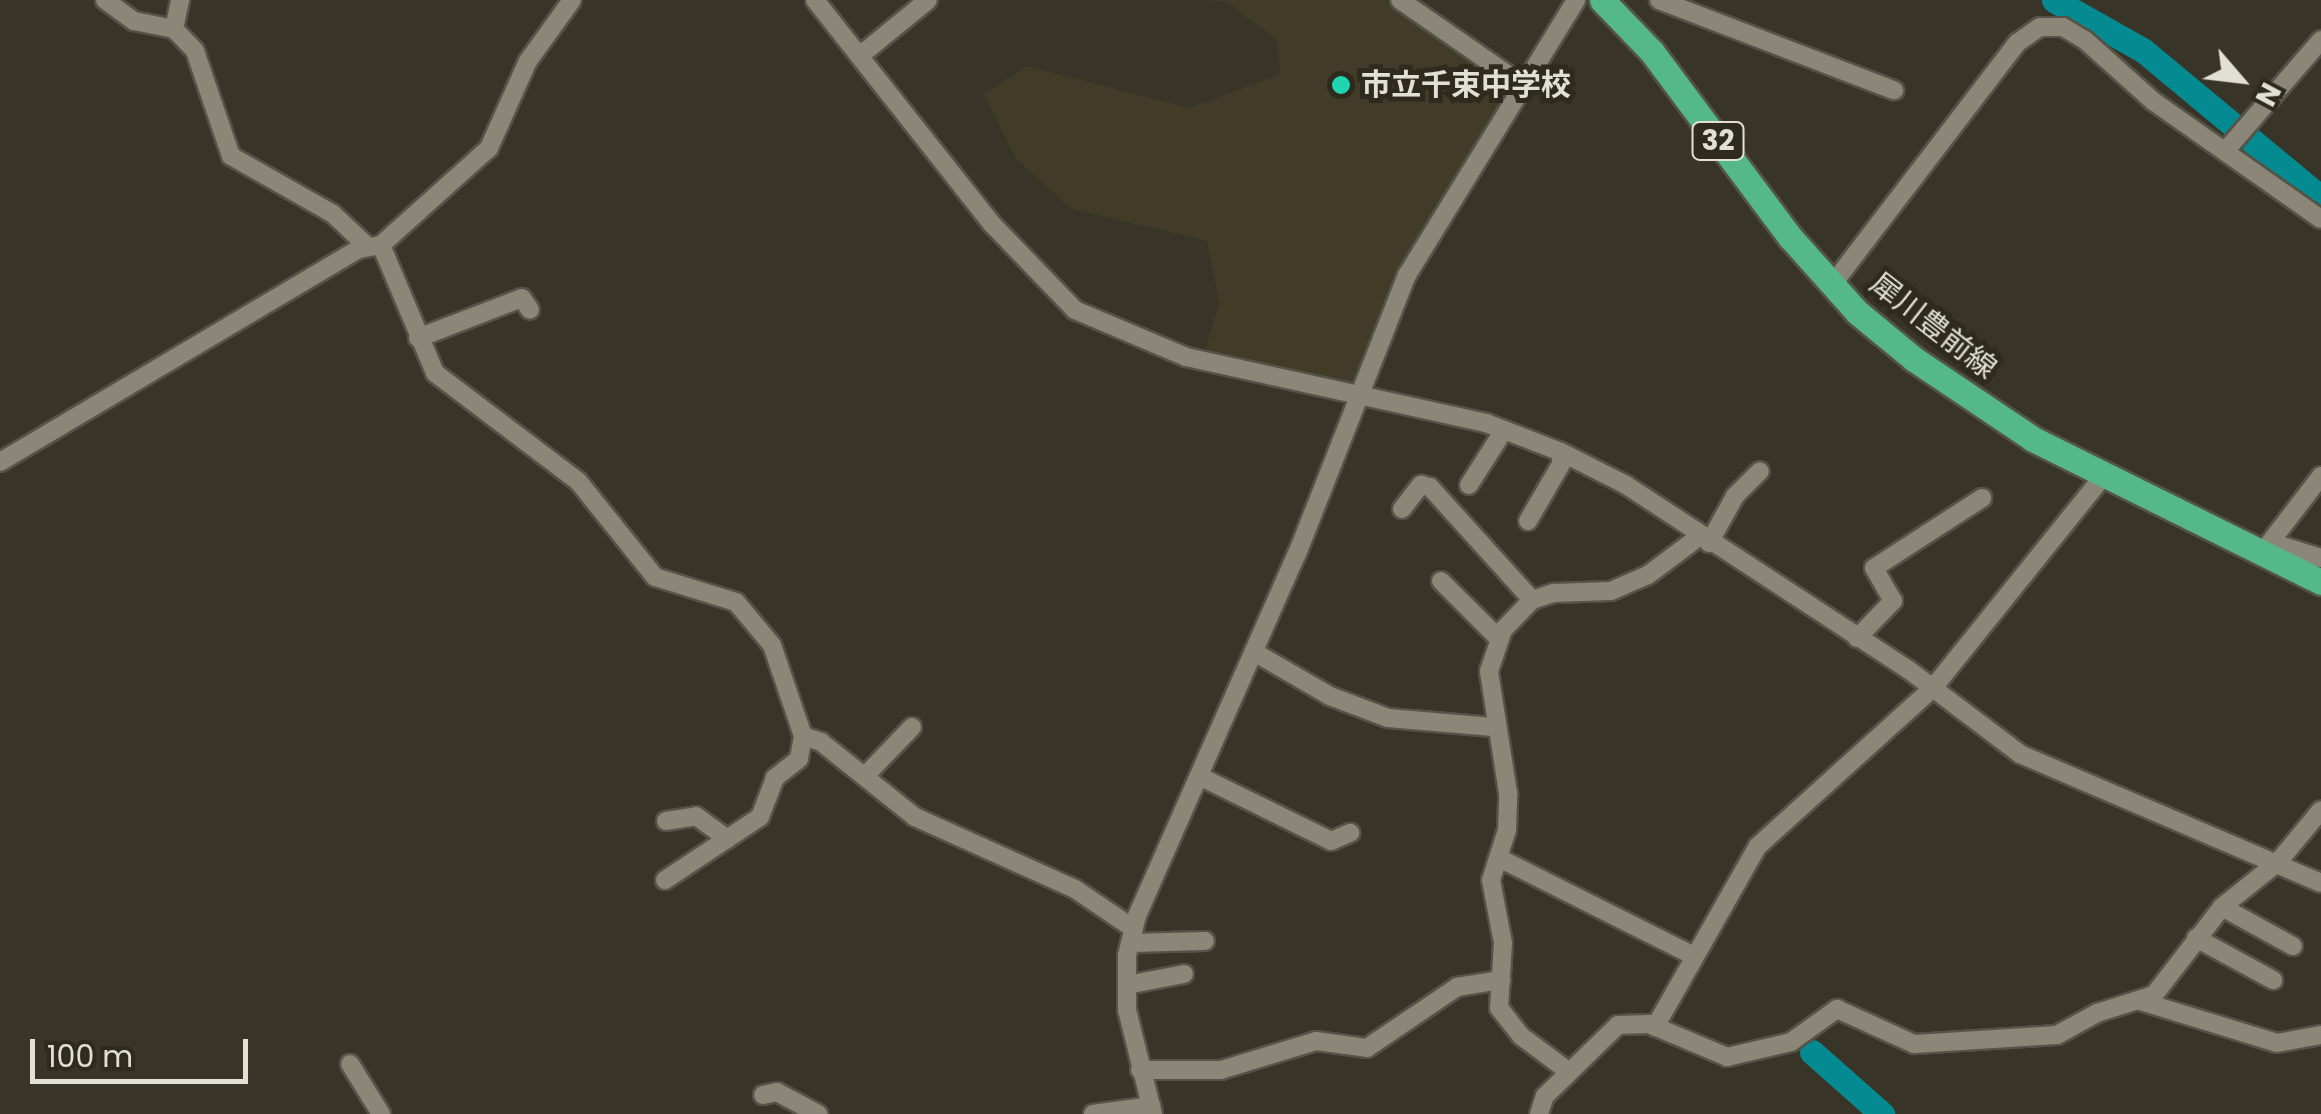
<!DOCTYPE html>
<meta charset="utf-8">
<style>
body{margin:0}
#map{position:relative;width:2321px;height:1114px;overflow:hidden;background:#383427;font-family:Poppins,"Noto Sans JP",sans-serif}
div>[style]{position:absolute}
.built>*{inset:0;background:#413b27}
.river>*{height:25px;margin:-12.5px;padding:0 12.5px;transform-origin:12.5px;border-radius:12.5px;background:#038b91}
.roads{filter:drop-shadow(2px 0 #555347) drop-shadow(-2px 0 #555347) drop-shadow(0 2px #555347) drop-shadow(0 -2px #555347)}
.minor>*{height:18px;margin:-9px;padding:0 9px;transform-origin:9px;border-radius:9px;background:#8b8677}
.primary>*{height:25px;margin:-12.5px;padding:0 12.5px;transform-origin:12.5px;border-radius:12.5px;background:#54b889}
.dots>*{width:28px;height:28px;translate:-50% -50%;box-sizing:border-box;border:5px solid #2e2a1d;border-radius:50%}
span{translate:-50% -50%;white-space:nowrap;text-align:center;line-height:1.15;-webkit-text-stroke:10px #2e2a1d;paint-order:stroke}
.shield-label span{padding:2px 8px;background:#2e2a1d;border:2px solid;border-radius:8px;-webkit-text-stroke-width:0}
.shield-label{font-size:28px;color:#e1dfd6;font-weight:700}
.poi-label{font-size:30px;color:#e1dfd6;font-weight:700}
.left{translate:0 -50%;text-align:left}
.street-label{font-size:30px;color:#e1dfd6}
.north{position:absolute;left:2191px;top:30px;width:100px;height:100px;-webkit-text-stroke:8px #2e2a1d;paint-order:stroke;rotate:118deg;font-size:28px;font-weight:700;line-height:40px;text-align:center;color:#e1dfd6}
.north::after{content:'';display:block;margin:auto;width:35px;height:45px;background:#e1dfd6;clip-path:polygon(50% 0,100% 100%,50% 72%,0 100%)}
.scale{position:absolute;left:30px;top:1039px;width:218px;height:45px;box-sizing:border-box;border:5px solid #e1dfd6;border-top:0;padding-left:12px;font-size:30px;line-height:35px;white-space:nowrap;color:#e1dfd6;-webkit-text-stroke:8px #2e2a1d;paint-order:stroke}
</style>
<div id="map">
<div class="built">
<div style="clip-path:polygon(1206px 0,1400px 0,1520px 83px,1407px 275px,1353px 384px,1295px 382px,1202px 361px,1219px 303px,1207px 241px,1072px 209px,1016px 159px,984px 94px,1027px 66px,1190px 108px,1280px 74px,1277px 40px,1227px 2px)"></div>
</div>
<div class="river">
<div style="left:2054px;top:0;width:103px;rotate:29.5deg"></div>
<div style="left:2144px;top:51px;width:230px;rotate:39.7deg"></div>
<div style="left:1812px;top:1052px;width:94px;rotate:41.5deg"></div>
</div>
<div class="roads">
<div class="minor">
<div style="left:105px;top:0;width:36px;rotate:36deg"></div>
<div style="left:134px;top:21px;width:41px;rotate:11.3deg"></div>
<div style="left:174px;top:29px;width:30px;rotate:46deg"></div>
<div style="left:195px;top:51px;width:111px;rotate:71.1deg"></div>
<div style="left:231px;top:156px;width:117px;rotate:29.6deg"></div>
<div style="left:333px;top:214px;width:48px;rotate:43.3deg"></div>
<div style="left:815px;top:0;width:284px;rotate:51.7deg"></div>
<div style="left:991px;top:223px;width:121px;rotate:46deg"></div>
<div style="left:1075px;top:310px;width:121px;rotate:22.9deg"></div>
<div style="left:1186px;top:357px;width:307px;rotate:12.4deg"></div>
<div style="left:1486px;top:423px;width:80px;rotate:21.1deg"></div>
<div style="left:1561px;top:452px;width:73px;rotate:26.9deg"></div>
<div style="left:1626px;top:485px;width:338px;rotate:33.2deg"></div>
<div style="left:1909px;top:670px;width:139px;rotate:37.1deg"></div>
<div style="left:2020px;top:754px;width:327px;rotate:23.2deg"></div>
<div style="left:1400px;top:0;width:146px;rotate:34.7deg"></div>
<div style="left:1659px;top:0;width:252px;rotate:21deg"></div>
<div style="left:174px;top:29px;width:30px;rotate:-78deg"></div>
<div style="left:862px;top:54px;width:85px;rotate:-39.3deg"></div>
<div style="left:2227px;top:149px;width:144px;rotate:-49.2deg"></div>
<div style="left:381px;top:245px;width:139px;rotate:67.1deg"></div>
<div style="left:435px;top:373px;width:179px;rotate:37.1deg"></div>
<div style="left:578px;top:481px;width:123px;rotate:51.3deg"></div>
<div style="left:655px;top:577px;width:85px;rotate:17.2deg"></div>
<div style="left:736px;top:602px;width:56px;rotate:50.1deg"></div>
<div style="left:772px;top:645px;width:96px;rotate:71.2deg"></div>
<div style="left:803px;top:736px;width:23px;rotate:100deg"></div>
<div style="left:799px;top:759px;width:31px;rotate:142deg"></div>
<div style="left:775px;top:778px;width:42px;rotate:111deg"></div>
<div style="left:760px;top:817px;width:114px;rotate:146.4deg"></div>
<div style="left:1832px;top:285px;width:305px;rotate:-52.6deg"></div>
<div style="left:2017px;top:43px;width:28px;rotate:-35deg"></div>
<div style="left:2040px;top:27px;width:23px"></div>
<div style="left:2063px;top:27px;width:26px;rotate:31deg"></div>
<div style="left:2085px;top:40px;width:91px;rotate:41.9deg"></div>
<div style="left:2153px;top:101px;width:205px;rotate:35.1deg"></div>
<div style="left:418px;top:338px;width:111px;rotate:-21deg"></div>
<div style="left:522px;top:298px;width:14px;rotate:56deg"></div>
<div style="left:0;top:462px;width:417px;rotate:-30.7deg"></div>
<div style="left:359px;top:249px;width:22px;rotate:-10deg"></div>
<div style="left:381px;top:245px;width:145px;rotate:-41.9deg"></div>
<div style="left:489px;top:148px;width:95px;rotate:-65.9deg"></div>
<div style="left:528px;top:61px;width:75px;rotate:-54.2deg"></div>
<div style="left:1469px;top:485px;width:65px;rotate:-57.5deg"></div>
<div style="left:1402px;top:509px;width:31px;rotate:-52deg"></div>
<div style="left:1421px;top:485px;width:9px;rotate:13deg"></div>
<div style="left:1430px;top:487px;width:152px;rotate:47.9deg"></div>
<div style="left:1528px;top:521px;width:66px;rotate:-59.9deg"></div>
<div style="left:1561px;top:464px;width:12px;rotate:-90deg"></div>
<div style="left:1709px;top:543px;width:54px;rotate:-61deg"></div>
<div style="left:1735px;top:496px;width:35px;rotate:-45deg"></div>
<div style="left:2273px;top:543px;width:50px;rotate:17.4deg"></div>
<div style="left:2262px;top:553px;width:97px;rotate:-52.5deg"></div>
<div style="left:1441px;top:581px;width:82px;rotate:45deg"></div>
<div style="left:1857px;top:638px;width:52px;rotate:-45.8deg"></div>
<div style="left:1893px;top:601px;width:38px;rotate:-120deg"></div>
<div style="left:1874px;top:568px;width:129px;rotate:-32.9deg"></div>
<div style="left:1254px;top:652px;width:88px;rotate:30.1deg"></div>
<div style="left:1330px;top:696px;width:62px;rotate:20.8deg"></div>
<div style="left:1388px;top:718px;width:105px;rotate:4.9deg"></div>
<div style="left:803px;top:736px;width:19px;rotate:18deg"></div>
<div style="left:821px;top:742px;width:120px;rotate:38.6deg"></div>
<div style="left:915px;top:817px;width:175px;rotate:24.2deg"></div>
<div style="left:1075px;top:889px;width:71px;rotate:34.1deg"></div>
<div style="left:865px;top:776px;width:68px;rotate:-46.2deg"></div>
<div style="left:1199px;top:776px;width:147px;rotate:26.2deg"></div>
<div style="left:1331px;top:841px;width:21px;rotate:-23deg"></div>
<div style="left:666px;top:821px;width:30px;rotate:-9deg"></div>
<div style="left:696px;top:816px;width:39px;rotate:36deg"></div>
<div style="left:1499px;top:858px;width:216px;rotate:26.7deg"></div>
<div style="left:2222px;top:907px;width:81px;rotate:28.8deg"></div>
<div style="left:2196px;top:938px;width:88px;rotate:28.6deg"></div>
<div style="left:1130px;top:943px;width:75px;rotate:-1.5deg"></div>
<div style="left:1127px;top:985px;width:58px;rotate:-10.9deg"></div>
<div style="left:2140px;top:1001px;width:143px;rotate:17deg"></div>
<div style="left:2277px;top:1043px;width:45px;rotate:-10.3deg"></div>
<div style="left:1655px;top:1027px;width:208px;rotate:-60.4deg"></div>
<div style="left:1758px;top:846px;width:236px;rotate:-42.1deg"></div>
<div style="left:1933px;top:688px;width:273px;rotate:-51.2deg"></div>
<div style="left:350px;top:1064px;width:59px;rotate:58.2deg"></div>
<div style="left:1140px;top:1070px;width:81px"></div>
<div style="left:1221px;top:1070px;width:99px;rotate:-17deg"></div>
<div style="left:1316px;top:1041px;width:51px;rotate:7.8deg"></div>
<div style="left:1367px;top:1048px;width:109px;rotate:-34.1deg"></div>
<div style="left:1457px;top:987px;width:45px;rotate:-9deg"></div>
<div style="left:1568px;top:1071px;width:59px;rotate:-143.3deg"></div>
<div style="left:1521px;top:1036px;width:36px;rotate:-128deg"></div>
<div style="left:1499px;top:1008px;width:65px;rotate:-86.5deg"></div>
<div style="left:1503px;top:943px;width:64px;rotate:-100.8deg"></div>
<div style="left:1491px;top:880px;width:52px;rotate:-72.3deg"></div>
<div style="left:1507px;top:830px;width:37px;rotate:-88deg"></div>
<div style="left:1508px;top:793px;width:123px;rotate:-98.9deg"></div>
<div style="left:1489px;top:671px;width:43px;rotate:-71.1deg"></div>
<div style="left:1503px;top:630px;width:42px;rotate:-46deg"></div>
<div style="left:1532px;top:600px;width:23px;rotate:-18deg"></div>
<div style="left:1554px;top:593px;width:57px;rotate:-2deg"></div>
<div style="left:1611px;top:591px;width:40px;rotate:-23.4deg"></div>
<div style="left:1648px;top:575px;width:65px;rotate:-36.9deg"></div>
<div style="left:763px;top:1095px;width:14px;rotate:-12deg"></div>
<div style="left:777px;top:1092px;width:47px;rotate:28.2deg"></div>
<div style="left:1093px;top:1114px;width:59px;rotate:-7.9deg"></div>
<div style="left:1153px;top:1114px;width:107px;rotate:-104deg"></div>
<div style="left:1127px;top:1010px;width:55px;rotate:-90deg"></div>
<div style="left:1127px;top:955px;width:40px;rotate:-75.6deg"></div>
<div style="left:1137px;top:916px;width:396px;rotate:-66.2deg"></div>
<div style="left:1297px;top:554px;width:300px;rotate:-68.5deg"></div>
<div style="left:1407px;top:275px;width:323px;rotate:-58.4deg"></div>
<div style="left:1539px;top:1114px;width:19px;rotate:-72deg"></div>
<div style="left:1545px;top:1096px;width:102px;rotate:-44.2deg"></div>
<div style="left:1618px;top:1025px;width:31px;rotate:-2deg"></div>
<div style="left:1649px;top:1024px;width:85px;rotate:22.9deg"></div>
<div style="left:1727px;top:1057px;width:66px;rotate:-13.2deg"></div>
<div style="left:1791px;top:1042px;width:57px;rotate:-35.7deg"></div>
<div style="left:1837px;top:1009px;width:85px;rotate:24.4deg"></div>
<div style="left:1914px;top:1044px;width:143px;rotate:-3.6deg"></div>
<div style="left:2057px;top:1035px;width:46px;rotate:-28.8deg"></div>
<div style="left:2097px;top:1013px;width:60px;rotate:-17.5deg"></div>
<div style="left:2154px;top:995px;width:111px;rotate:-52.3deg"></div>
<div style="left:2222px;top:907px;width:72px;rotate:-38.8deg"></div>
<div style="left:2278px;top:862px;width:67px;rotate:-50.4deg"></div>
</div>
<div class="primary">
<div style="left:1602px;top:0;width:72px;rotate:46.1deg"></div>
<div style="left:1652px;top:52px;width:231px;rotate:53.3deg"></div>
<div style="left:1790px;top:237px;width:101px;rotate:48.2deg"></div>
<div style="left:1857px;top:312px;width:74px;rotate:39.5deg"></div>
<div style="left:1914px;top:359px;width:143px;rotate:33.9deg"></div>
<div style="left:2033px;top:439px;width:322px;rotate:26.4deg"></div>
</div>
</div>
<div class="dots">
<div style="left:1341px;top:85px;background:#20d5b0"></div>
</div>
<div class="shield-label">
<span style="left:1718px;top:141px">32</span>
</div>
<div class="poi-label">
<span class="left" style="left:1361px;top:85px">市立千束中学校</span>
</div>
<div class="street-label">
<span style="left:1933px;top:326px;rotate:38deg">犀川豊前線</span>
</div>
<div class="north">N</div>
<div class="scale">100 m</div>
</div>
